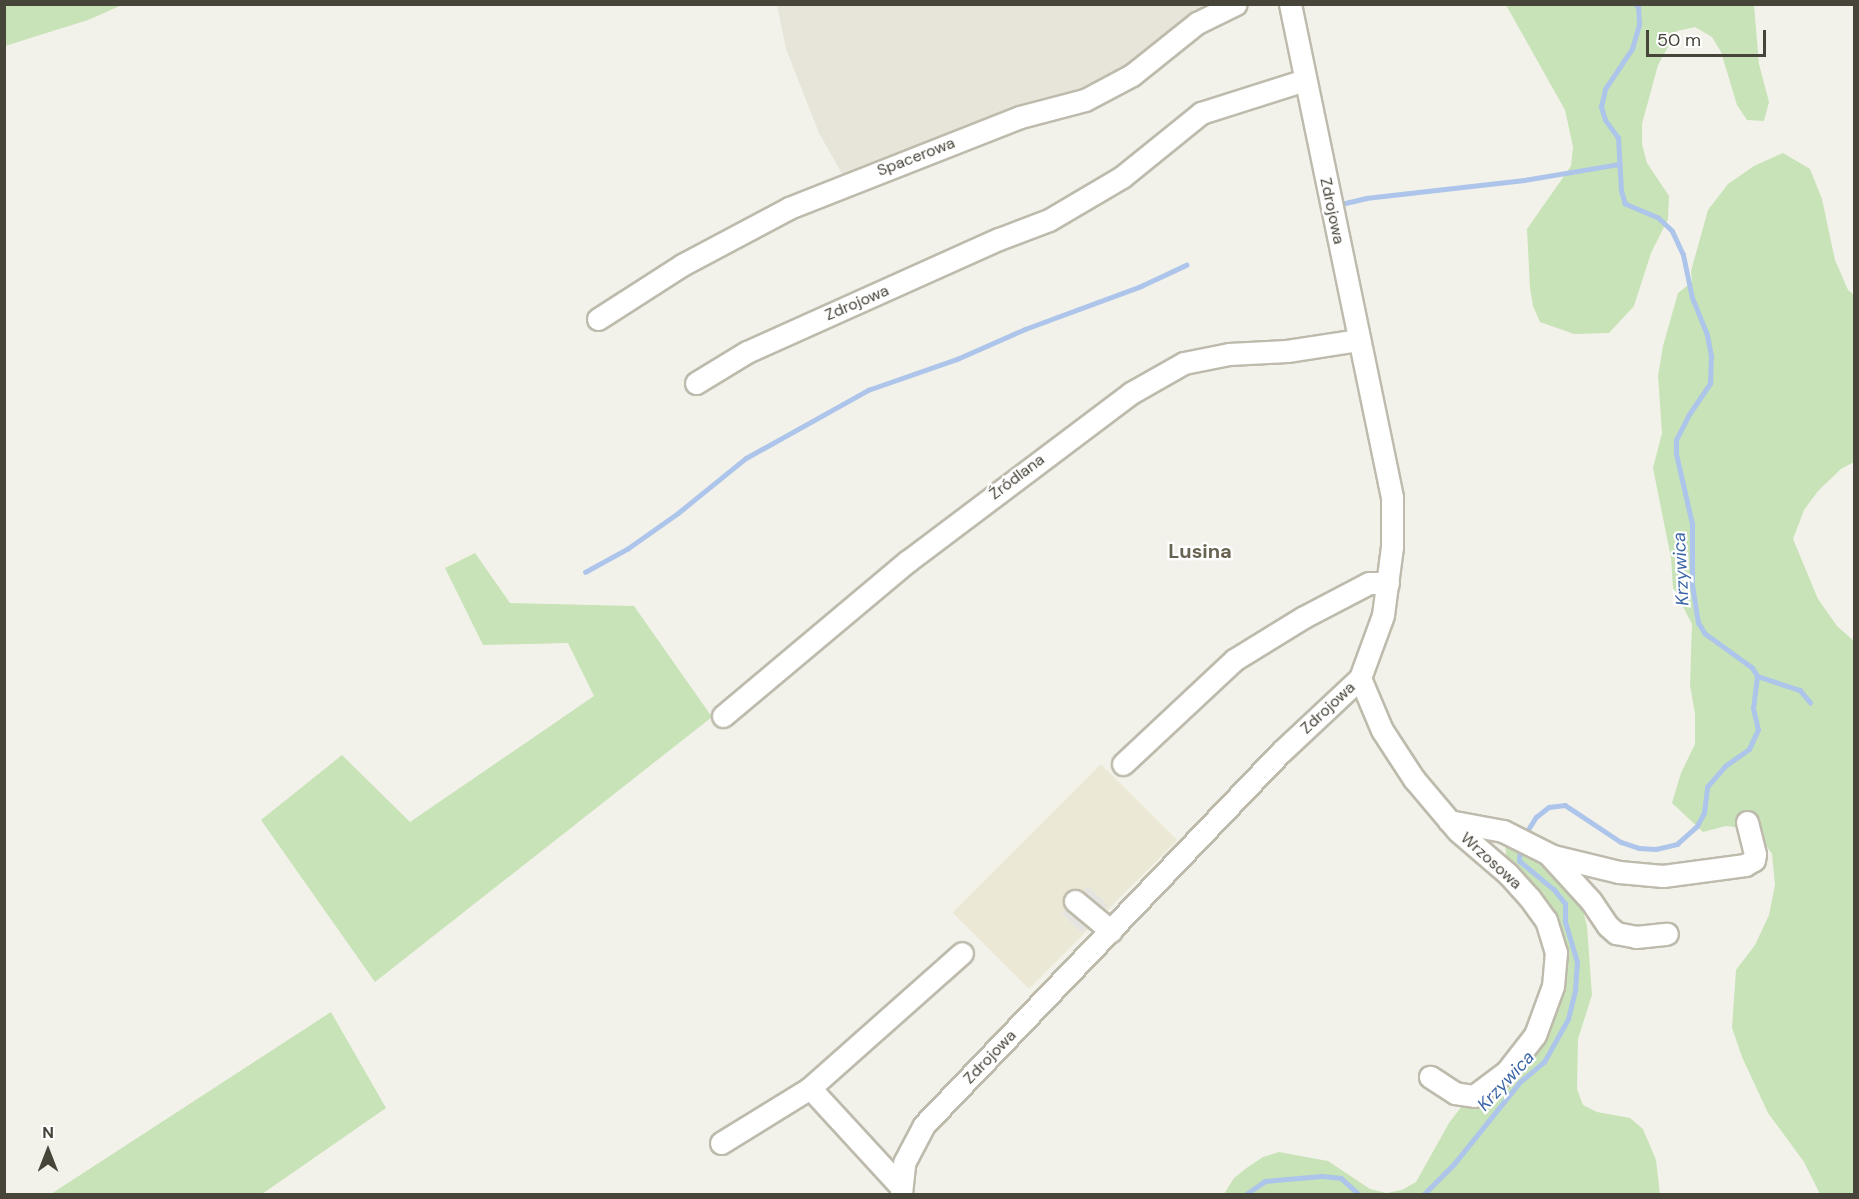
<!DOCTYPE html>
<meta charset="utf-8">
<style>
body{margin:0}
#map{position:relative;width:1859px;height:1199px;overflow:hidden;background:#f3f2ea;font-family:"DM Sans",sans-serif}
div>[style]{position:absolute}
.residential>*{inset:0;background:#e7e5d9}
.education>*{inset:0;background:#ebe9d5;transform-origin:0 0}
.green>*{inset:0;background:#c7e3b7}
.parking>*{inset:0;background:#e5e4e1;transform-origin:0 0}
.stream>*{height:4.5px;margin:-2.25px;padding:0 2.25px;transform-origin:2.25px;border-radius:2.25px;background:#adc5ea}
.roads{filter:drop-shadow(2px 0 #bebbad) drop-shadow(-2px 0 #bebbad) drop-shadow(0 2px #bebbad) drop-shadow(0 -2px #bebbad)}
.minor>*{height:21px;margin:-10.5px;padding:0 10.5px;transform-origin:10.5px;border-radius:10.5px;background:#fff}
span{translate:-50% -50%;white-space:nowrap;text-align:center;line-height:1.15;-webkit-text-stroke:4.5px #fff;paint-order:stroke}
.street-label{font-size:16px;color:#474439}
.water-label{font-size:18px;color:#3c66a8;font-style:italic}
.quarter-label{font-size:20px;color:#686351;font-weight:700}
.frame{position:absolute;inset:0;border:6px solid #474439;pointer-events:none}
.north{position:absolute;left:18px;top:1121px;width:60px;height:60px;-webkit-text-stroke:4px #fff;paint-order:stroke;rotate:0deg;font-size:16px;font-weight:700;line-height:24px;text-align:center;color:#474439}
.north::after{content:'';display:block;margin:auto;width:21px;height:27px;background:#474439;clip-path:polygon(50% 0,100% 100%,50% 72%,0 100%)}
.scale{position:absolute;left:1646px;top:30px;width:120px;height:27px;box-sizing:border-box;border:3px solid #474439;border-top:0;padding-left:8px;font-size:18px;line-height:21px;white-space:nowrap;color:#474439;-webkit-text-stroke:4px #fff;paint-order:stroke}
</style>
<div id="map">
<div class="residential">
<div style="clip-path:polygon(777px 5px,1213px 5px,1145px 57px,1069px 94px,845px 179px,819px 133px,786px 49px)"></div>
</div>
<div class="education">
<div style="left:1101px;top:764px;width:108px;height:210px;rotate:45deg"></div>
</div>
<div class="green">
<div style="clip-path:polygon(5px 4px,122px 4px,122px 5px,88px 20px,5px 46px)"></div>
<div style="clip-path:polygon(1754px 5px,1759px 64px,1769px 102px,1764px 121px,1747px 120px,1737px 105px,1721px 52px,1712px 37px,1695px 27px,1677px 31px,1658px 65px,1642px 124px,1642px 144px,1647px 163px,1669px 196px,1668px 219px,1651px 253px,1634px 306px,1609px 333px,1574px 334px,1540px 322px,1533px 306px,1530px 288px,1527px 229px,1571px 166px,1573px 147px,1565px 110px,1506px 5px)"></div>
<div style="clip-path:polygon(1783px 153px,1810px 169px,1822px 199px,1835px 260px,1848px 290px,1854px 295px,1854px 462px,1841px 469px,1818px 491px,1804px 510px,1793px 539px,1818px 599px,1837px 626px,1854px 641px,1854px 1194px,1820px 1194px,1804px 1162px,1768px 1113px,1742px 1057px,1732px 1028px,1736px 970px,1755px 945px,1769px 915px,1775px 885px,1772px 854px,1755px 829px,1726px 826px,1703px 832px,1672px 803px,1681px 773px,1695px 744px,1695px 714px,1690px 685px,1692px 624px,1673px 588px,1671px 558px,1653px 468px,1662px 433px,1658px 376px,1663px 346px,1678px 293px,1692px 282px,1691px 271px,1708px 210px,1728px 184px,1754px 166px)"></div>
<div style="clip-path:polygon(475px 553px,510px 603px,634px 606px,712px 717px,375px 982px,261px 820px,342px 755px,410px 822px,594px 696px,568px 643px,483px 645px,445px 568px)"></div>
<div style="clip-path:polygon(1505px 843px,1542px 860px,1576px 897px,1583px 911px,1587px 926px,1592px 995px,1578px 1039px,1577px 1089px,1583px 1105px,1597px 1112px,1630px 1118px,1643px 1129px,1656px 1160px,1660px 1194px,1224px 1194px,1234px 1178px,1248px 1167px,1263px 1157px,1279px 1152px,1328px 1161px,1370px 1189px,1386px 1193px,1402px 1190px,1416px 1182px,1449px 1123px,1468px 1098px,1508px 1066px,1558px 967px,1507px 863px)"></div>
<div style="clip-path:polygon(331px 1012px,386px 1108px,262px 1194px,51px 1194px)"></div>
</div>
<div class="parking">
<div style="left:1088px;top:886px;width:28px;height:38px;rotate:44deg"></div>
</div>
<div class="stream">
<div style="left:1341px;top:204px;width:26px;rotate:-13deg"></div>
<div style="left:1366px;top:198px;width:159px;rotate:-6.5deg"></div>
<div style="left:1524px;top:180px;width:97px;rotate:-9.5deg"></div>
<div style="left:585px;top:572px;width:48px;rotate:-28.7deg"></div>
<div style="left:627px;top:549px;width:62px;rotate:-35.2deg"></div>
<div style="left:678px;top:513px;width:87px;rotate:-39deg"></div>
<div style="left:746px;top:458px;width:140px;rotate:-29.1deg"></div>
<div style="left:868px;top:390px;width:94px;rotate:-19.2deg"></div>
<div style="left:957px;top:359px;width:74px;rotate:-23.8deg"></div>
<div style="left:1025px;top:329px;width:124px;rotate:-20.3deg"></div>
<div style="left:1141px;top:286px;width:50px;rotate:-25deg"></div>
<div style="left:1757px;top:676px;width:45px;rotate:18deg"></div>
<div style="left:1800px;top:690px;width:16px;rotate:50deg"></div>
<div style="left:1524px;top:836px;width:22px;rotate:-58deg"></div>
<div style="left:1536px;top:817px;width:16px;rotate:-38deg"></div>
<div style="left:1549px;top:807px;width:16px;rotate:-7deg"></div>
<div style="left:1565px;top:805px;width:67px;rotate:33.5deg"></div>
<div style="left:1621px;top:842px;width:19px;rotate:18deg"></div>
<div style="left:1639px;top:848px;width:17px;rotate:3deg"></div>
<div style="left:1656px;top:849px;width:22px;rotate:-13deg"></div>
<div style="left:1677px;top:844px;width:27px;rotate:-42deg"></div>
<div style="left:1697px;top:826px;width:15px;rotate:-62deg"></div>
<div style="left:1704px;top:813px;width:26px;rotate:-83deg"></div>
<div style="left:1707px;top:787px;width:28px;rotate:-49deg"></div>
<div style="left:1725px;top:766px;width:29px;rotate:-35deg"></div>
<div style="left:1749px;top:749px;width:21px;rotate:-65deg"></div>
<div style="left:1758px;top:730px;width:22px;rotate:-103deg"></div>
<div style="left:1753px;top:709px;width:33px;rotate:-83deg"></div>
<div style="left:1757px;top:676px;width:9px;rotate:-122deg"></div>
<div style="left:1752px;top:668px;width:58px;rotate:-144.1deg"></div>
<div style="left:1705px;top:634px;width:13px;rotate:-122deg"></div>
<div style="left:1698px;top:623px;width:39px;rotate:-99deg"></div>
<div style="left:1692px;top:584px;width:60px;rotate:-90deg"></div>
<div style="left:1692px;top:524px;width:72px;rotate:-102.9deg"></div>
<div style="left:1676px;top:454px;width:14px;rotate:-90deg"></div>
<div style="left:1676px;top:440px;width:27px;rotate:-63deg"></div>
<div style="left:1688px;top:416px;width:40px;rotate:-56deg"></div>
<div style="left:1710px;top:383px;width:27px;rotate:-88deg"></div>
<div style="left:1711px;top:356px;width:21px;rotate:-101deg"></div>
<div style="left:1707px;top:335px;width:40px;rotate:-112deg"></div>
<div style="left:1692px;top:298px;width:44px;rotate:-101.8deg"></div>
<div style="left:1683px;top:255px;width:26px;rotate:-115deg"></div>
<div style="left:1672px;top:231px;width:19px;rotate:-137deg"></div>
<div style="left:1658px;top:218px;width:36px;rotate:-157deg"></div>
<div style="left:1625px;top:204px;width:14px;rotate:-107deg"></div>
<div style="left:1621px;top:191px;width:53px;rotate:-93.2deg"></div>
<div style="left:1618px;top:138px;width:22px;rotate:-126deg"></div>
<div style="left:1605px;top:120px;width:14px;rotate:-107deg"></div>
<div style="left:1601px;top:107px;width:18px;rotate:-77deg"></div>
<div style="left:1605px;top:89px;width:48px;rotate:-56deg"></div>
<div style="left:1632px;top:49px;width:26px;rotate:-74deg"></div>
<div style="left:1639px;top:24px;width:17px;rotate:-93deg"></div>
<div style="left:1638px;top:7px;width:4px;rotate:-135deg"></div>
<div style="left:1246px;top:1194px;width:23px;rotate:-34deg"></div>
<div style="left:1265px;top:1181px;width:57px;rotate:-5deg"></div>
<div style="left:1322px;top:1176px;width:19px;rotate:6deg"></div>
<div style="left:1341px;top:1178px;width:24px;rotate:42deg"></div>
<div style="left:1424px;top:1194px;width:42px;rotate:-45deg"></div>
<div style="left:1454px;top:1164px;width:105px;rotate:-51.2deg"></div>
<div style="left:1520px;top:1082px;width:31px;rotate:-40deg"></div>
<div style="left:1544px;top:1062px;width:49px;rotate:-60.8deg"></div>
<div style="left:1568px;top:1019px;width:30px;rotate:-76deg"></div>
<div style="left:1575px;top:990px;width:28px;rotate:-86deg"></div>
<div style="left:1577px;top:962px;width:42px;rotate:-106.7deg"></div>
<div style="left:1565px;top:922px;width:18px;rotate:-90deg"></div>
<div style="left:1565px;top:904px;width:18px;rotate:-128deg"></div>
<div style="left:1554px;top:890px;width:45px;rotate:-140.4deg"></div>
<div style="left:1519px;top:861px;width:14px;rotate:-86deg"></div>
</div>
<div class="roads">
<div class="minor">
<div style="left:598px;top:319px;width:100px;rotate:-32.7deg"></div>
<div style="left:682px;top:265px;width:121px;rotate:-28deg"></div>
<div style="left:789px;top:208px;width:248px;rotate:-21.5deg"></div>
<div style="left:1020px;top:117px;width:67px;rotate:-14.7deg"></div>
<div style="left:1085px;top:100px;width:53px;rotate:-28deg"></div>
<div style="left:1132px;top:75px;width:83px;rotate:-38.7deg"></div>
<div style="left:1197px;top:23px;width:43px;rotate:-26deg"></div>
<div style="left:696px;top:383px;width:60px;rotate:-31.3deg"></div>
<div style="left:747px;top:352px;width:276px;rotate:-24.2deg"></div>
<div style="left:999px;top:239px;width:53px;rotate:-20.8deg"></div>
<div style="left:1049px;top:220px;width:85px;rotate:-30.5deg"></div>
<div style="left:1122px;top:177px;width:102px;rotate:-39deg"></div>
<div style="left:1201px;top:113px;width:109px;rotate:-17.6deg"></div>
<div style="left:1360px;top:678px;width:56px;rotate:67.1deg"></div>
<div style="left:1382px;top:730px;width:59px;rotate:56.9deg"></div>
<div style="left:1414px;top:779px;width:68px;rotate:49.8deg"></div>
<div style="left:1458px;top:831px;width:66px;rotate:40.7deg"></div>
<div style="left:1508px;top:874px;width:31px;rotate:48deg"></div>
<div style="left:1529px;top:897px;width:29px;rotate:54deg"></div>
<div style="left:1546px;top:920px;width:34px;rotate:73deg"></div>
<div style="left:1556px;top:952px;width:34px;rotate:95deg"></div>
<div style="left:1553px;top:986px;width:52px;rotate:110.2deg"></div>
<div style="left:1535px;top:1035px;width:46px;rotate:127.9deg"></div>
<div style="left:1507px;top:1071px;width:41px;rotate:142.9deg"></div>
<div style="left:1474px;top:1096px;width:19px;rotate:-171deg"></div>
<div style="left:1455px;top:1093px;width:30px;rotate:-147deg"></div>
<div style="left:723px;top:716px;width:241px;rotate:-40deg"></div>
<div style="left:908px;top:561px;width:279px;rotate:-37deg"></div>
<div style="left:1131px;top:393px;width:61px;rotate:-29.5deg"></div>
<div style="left:1184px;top:363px;width:46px;rotate:-11.3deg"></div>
<div style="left:1229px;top:354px;width:58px;rotate:-3deg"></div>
<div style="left:1287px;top:351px;width:73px;rotate:-8.7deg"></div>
<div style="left:1123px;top:764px;width:152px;rotate:-43.1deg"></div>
<div style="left:1234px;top:660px;width:82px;rotate:-31.6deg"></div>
<div style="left:1304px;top:617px;width:73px;rotate:-27.6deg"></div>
<div style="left:1369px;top:583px;width:19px"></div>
<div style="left:1449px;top:821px;width:55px;rotate:10.5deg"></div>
<div style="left:1503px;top:831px;width:56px;rotate:26.6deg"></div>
<div style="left:1553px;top:856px;width:68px;rotate:13.6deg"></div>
<div style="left:1619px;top:872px;width:44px;rotate:5.2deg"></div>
<div style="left:1663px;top:876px;width:83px;rotate:-7.6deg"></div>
<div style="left:1745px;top:865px;width:10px;rotate:-29deg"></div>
<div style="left:1754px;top:860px;width:6px;rotate:-81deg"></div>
<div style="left:1755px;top:854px;width:33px;rotate:-104deg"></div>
<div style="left:1549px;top:855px;width:62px;rotate:47.6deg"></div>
<div style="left:1591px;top:901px;width:30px;rotate:56deg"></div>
<div style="left:1608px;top:926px;width:11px;rotate:41deg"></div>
<div style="left:1616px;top:933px;width:20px;rotate:11deg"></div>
<div style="left:1636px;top:937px;width:31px;rotate:-6deg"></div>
<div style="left:1075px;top:901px;width:47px;rotate:39.8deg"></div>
<div style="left:810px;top:1088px;width:203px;rotate:-41.6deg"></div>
<div style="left:721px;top:1143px;width:105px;rotate:-31.7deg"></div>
<div style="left:810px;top:1088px;width:133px;rotate:47.4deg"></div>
<div style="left:901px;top:1194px;width:31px;rotate:-84deg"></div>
<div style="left:904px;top:1163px;width:43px;rotate:-62.2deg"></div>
<div style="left:924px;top:1125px;width:516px;rotate:-46.26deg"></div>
<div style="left:1281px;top:752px;width:108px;rotate:-43.1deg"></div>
<div style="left:1360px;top:678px;width:67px;rotate:-69.9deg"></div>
<div style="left:1383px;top:615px;width:69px;rotate:-82.5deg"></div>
<div style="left:1392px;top:547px;width:50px;rotate:-90deg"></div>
<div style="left:1392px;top:497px;width:503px;rotate:-101.69deg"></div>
</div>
</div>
<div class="street-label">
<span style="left:916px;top:157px;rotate:-21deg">Spacerowa</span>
<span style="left:1332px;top:211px;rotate:78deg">Zdrojowa</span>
<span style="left:857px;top:303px;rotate:-23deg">Zdrojowa</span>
<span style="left:1017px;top:477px;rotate:-37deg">Źródlana</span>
<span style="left:1328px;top:708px;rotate:-43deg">Zdrojowa</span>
<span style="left:1491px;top:861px;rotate:42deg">Wrzosowa</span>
<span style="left:990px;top:1057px;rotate:-46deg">Zdrojowa</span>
</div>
<div class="water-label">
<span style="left:1681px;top:569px;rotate:-93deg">Krzywica</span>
<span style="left:1506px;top:1081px;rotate:-47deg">Krzywica</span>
</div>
<div class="quarter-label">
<span style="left:1200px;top:551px">Lusina</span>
</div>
<div class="frame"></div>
<div class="north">N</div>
<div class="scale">50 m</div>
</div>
